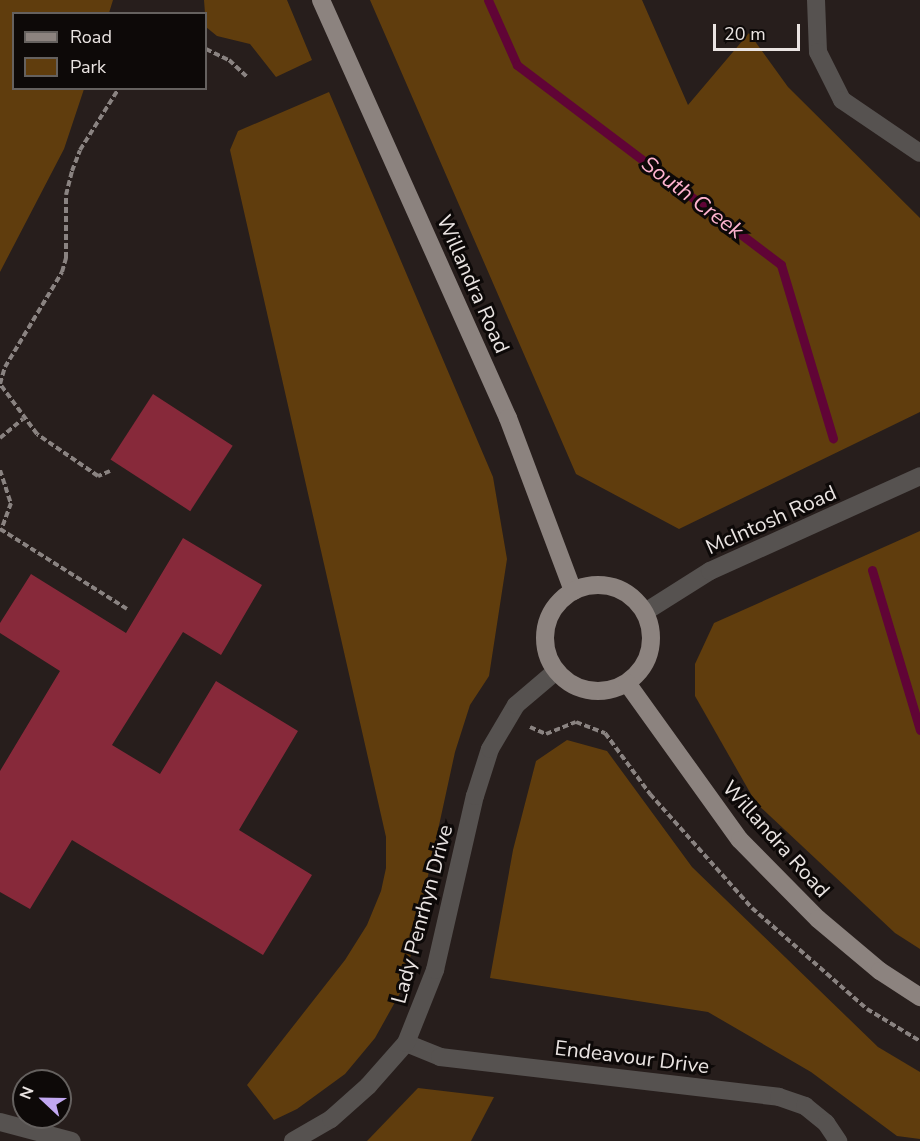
<!DOCTYPE html>
<style>
body{margin:0}
#map{position:relative;width:920px;height:1141px;overflow:hidden;background:#271e1c;font-family:"Nunito Sans",sans-serif}
div>[style]{position:absolute}
.green>*{inset:0;background:#603d0d}
.stream>*{height:9px;margin:-4.5px;padding:0 4.5px;transform-origin:4.5px;border-radius:4.5px;background:#600436}
.building>*{inset:0;background:#87293a;transform-origin:0 0}
.path>*{height:4px;margin-top:-2px;transform-origin:0;background:repeating-linear-gradient(90deg,#8a8381 0 6px,transparent 0 9px)}
.minor>*{height:18px;margin:-9px;padding:0 9px;transform-origin:9px;border-radius:9px;background:#565250}
.major>*{height:18px;margin:-9px;padding:0 9px;transform-origin:9px;border-radius:9px;background:#8c837f}
.major>.ring{margin:-9px;padding:0;box-sizing:content-box;background:none;border:18px solid #8c837f;border-radius:50%}
span{translate:-50% -50%;white-space:nowrap;text-align:center;line-height:1.15;-webkit-text-stroke:6px #0d0908;paint-order:stroke}
.street-label{font-size:21px;color:#eae4e2}
.water-label{font-size:22px;color:#feb3cf;font-style:italic}
.legend{position:absolute;left:12px;top:12px;width:195px;height:78px;box-sizing:border-box;background:#0d0908;border:2px solid #65615f;margin:0;padding:8px 10px;list-style:none;font-size:18px;color:#eae4e2}
.legend li{display:flex;align-items:center;gap:12px;height:30px}
.legend b{width:30px;border:2px solid #65615f}
.north{position:absolute;left:12px;top:1069px;width:60px;height:60px;box-sizing:border-box;background:#0d0908;border:2px solid #65615f;border-radius:50%;rotate:292deg;font-size:16px;font-weight:700;line-height:24px;text-align:center;color:#eae4e2}
.north::after{content:'';display:block;margin:auto;width:21px;height:27px;background:#c2a8f2;clip-path:polygon(50% 0,100% 100%,50% 72%,0 100%)}
.scale{position:absolute;left:713px;top:24px;width:87px;height:27px;box-sizing:border-box;border:3px solid #eae4e2;border-top:0;padding-left:8px;font-size:18px;line-height:21px;white-space:nowrap;color:#eae4e2;-webkit-text-stroke:4px #0d0908;paint-order:stroke}
</style>
<div id="map">
<div class="green">
<div style="clip-path:polygon(0 0,113px 0,109px 13px,14px 14px,14px 88px,84px 89px,64px 149px,0 272px)"></div>
<div style="clip-path:polygon(204px 0,287px 0,312px 60px,276px 77px,250px 44px,217px 36px,206px 27px)"></div>
<div style="clip-path:polygon(370px 0,642px 0,688px 105px,749px 33px,788px 87px,920px 218px,920px 412px,679px 529px,576px 474px)"></div>
<div style="clip-path:polygon(329px 92px,493px 477px,507px 559px,489px 676px,470px 705px,455px 752px,404px 986px,375px 1038px,345px 1074px,297px 1109px,274px 1120px,247px 1085px,345px 960px,367px 925px,381px 891px,386px 868px,386px 837px,230px 150px,238px 131px)"></div>
<div style="clip-path:polygon(920px 531px,920px 949px,895px 933px,756px 803px,695px 696px,695px 664px,714px 623px)"></div>
<div style="clip-path:polygon(567px 740px,607px 751px,692px 867px,878px 1047px,920px 1072px,920px 1139px,897px 1136px,811px 1072px,708px 1012px,490px 978px,513px 850px,536px 761px)"></div>
<div style="clip-path:polygon(418px 1088px,494px 1097px,471px 1141px,367px 1141px)"></div>
</div>
<div class="stream">
<div style="left:488px;top:0;width:71px;rotate:66deg"></div>
<div style="left:517px;top:65px;width:331px;rotate:37.1deg"></div>
<div style="left:781px;top:265px;width:181px;rotate:73.3deg"></div>
<div style="left:872px;top:570px;width:167px;rotate:73.3deg"></div>
</div>
<div class="building">
<div style="left:153px;top:394px;width:95px;height:78px;rotate:33deg"></div>
<div style="clip-path:polygon(183px 538px,262px 585px,221px 655px,183px 632px,112px 745px,160px 774px,216px 681px,298px 731px,239px 830px,312px 875px,263px 955px,72px 840px,30px 909px,0 892px,0 771px,60px 671px,0 633px,0 623px,31px 574px,126px 633px)"></div>
</div>
<div class="path">
<div style="left:206px;top:49px;width:25px;rotate:26deg"></div>
<div style="left:229px;top:60px;width:26px;rotate:43deg"></div>
<div style="left:0;top:438px;width:30px;rotate:-40deg"></div>
<div style="left:0;top:470px;width:35px;rotate:72deg"></div>
<div style="left:11px;top:503px;width:30px;rotate:110deg"></div>
<div style="left:110px;top:471px;width:13px;rotate:157deg"></div>
<div style="left:98px;top:476px;width:74px;rotate:-145.5deg"></div>
<div style="left:37px;top:434px;width:62px;rotate:-126.5deg"></div>
<div style="left:0;top:384px;width:18px;rotate:-74deg"></div>
<div style="left:5px;top:367px;width:111px;rotate:-59deg"></div>
<div style="left:62px;top:272px;width:15px;rotate:-74deg"></div>
<div style="left:66px;top:258px;width:63px;rotate:-90deg"></div>
<div style="left:66px;top:195px;width:25px;rotate:-76deg"></div>
<div style="left:72px;top:171px;width:22px;rotate:-69deg"></div>
<div style="left:80px;top:150px;width:73px;rotate:-57.8deg"></div>
<div style="left:0;top:529px;width:150px;rotate:32.2deg"></div>
<div style="left:530px;top:727px;width:17px;rotate:24deg"></div>
<div style="left:546px;top:734px;width:32px;rotate:-22deg"></div>
<div style="left:576px;top:722px;width:31px;rotate:21deg"></div>
<div style="left:605px;top:733px;width:76px;rotate:53.6deg"></div>
<div style="left:650px;top:794px;width:153px;rotate:48.2deg"></div>
<div style="left:752px;top:908px;width:153px;rotate:41.3deg"></div>
<div style="left:867px;top:1009px;width:62px;rotate:31.1deg"></div>
</div>
<div class="minor">
<div style="left:816px;top:0;width:52px;rotate:87.8deg"></div>
<div style="left:818px;top:52px;width:54px;rotate:63.4deg"></div>
<div style="left:842px;top:100px;width:94px;rotate:34.2deg"></div>
<div style="left:645px;top:612px;width:77px;rotate:-32.2deg"></div>
<div style="left:710px;top:571px;width:230px;rotate:-24.3deg"></div>
<div style="left:406px;top:1043px;width:37px;rotate:22deg"></div>
<div style="left:440px;top:1057px;width:341px;rotate:6.7deg"></div>
<div style="left:779px;top:1097px;width:28px;rotate:19deg"></div>
<div style="left:805px;top:1106px;width:27px;rotate:39deg"></div>
<div style="left:826px;top:1123px;width:22px;rotate:56deg"></div>
<div style="left:0;top:1122px;width:74px;rotate:14.8deg"></div>
<div style="left:293px;top:1141px;width:44px;rotate:-30.1deg"></div>
<div style="left:331px;top:1119px;width:50px;rotate:-41.7deg"></div>
<div style="left:368px;top:1086px;width:57px;rotate:-48.5deg"></div>
<div style="left:406px;top:1043px;width:79px;rotate:-68.3deg"></div>
<div style="left:435px;top:970px;width:179px;rotate:-77.1deg"></div>
<div style="left:475px;top:796px;width:49px;rotate:-72.3deg"></div>
<div style="left:490px;top:749px;width:51px;rotate:-59.4deg"></div>
<div style="left:516px;top:705px;width:52px;rotate:-40.4deg"></div>
</div>
<div class="major">
<div style="left:321px;top:0;width:458px;rotate:65.9deg"></div>
<div style="left:508px;top:418px;width:185px;rotate:69.4deg"></div>
<div class="ring" style="left:545px;top:585px;width:88px;height:88px"></div>
<div style="left:627px;top:683px;width:193px;rotate:54.3deg"></div>
<div style="left:740px;top:840px;width:111px;rotate:45.4deg"></div>
<div style="left:818px;top:919px;width:81px;rotate:40deg"></div>
<div style="left:880px;top:971px;width:48px;rotate:33deg"></div>
</div>
<div class="street-label">
<span style="left:473px;top:284px;rotate:66deg">Willandra Road</span>
<span style="left:771px;top:520px;rotate:-24deg">McIntosh Road</span>
<span style="left:776px;top:839px;rotate:48deg">Willandra Road</span>
<span style="left:422px;top:914px;rotate:-75deg">Lady Penrhyn Drive</span>
<span style="left:632px;top:1057px;rotate:7deg">Endeavour Drive</span>
</div>
<div class="water-label">
<span style="left:692px;top:198px;rotate:37deg">South Creek</span>
</div>
<ul class="legend">
<li><b style="height:8px;background:#8c837f"></b>Road</li>
<li><b style="height:16px;background:#603d0d"></b>Park</li>
</ul>
<div class="north">N</div>
<div class="scale">20 m</div>
</div>
